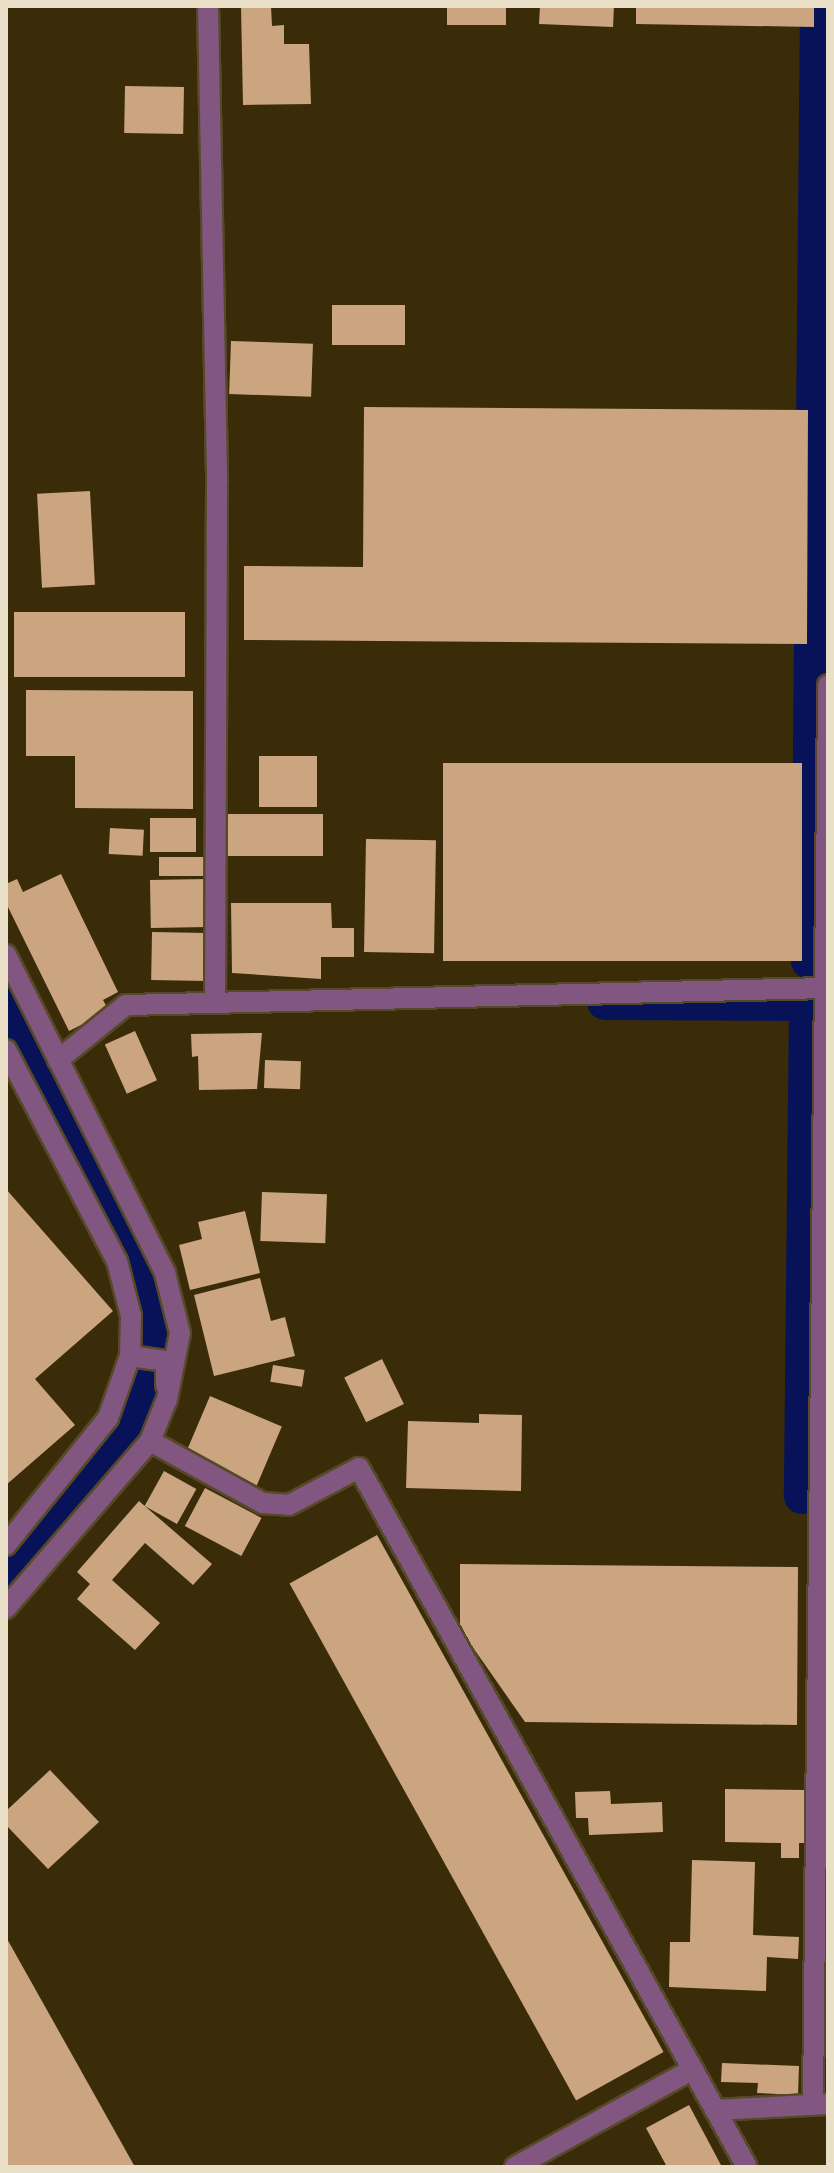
<!DOCTYPE html>
<style>
body{margin:0}
#map{position:relative;width:834px;height:2173px;overflow:hidden;background:#3a2c09;font-family:"PT Sans Narrow",sans-serif}
div>[style]{position:absolute}
.canal>*{height:36px;margin:-18px;padding:0 18px;transform-origin:18px;border-radius:18px;background:#071259}
.building>*{inset:0;background:#caa580;transform-origin:0 0}
.roads{filter:drop-shadow(2px 0 #564928) drop-shadow(-2px 0 #564928) drop-shadow(0 2px #564928) drop-shadow(0 -2px #564928)}
.minor>*{height:20px;margin:-10px;padding:0 10px;transform-origin:10px;border-radius:10px;background:#815680}
span{translate:-50% -50%;white-space:nowrap;text-align:center;line-height:1.15;-webkit-text-stroke:8px #1d1504;paint-order:stroke}
.frame{position:absolute;inset:0;border:8px solid #eae0c8;pointer-events:none}
</style>
<div id="map">
<div class="canal">
<div style="left:809px;top:961px;width:955px;rotate:-89.46deg"></div>
<div style="left:6px;top:1002px;width:284px;rotate:61.6deg"></div>
<div style="left:141px;top:1252px;width:53px;rotate:73.6deg"></div>
<div style="left:156px;top:1303px;width:83px;rotate:94.1deg"></div>
<div style="left:150px;top:1386px;width:38px;rotate:113deg"></div>
<div style="left:135px;top:1421px;width:209px;rotate:128deg"></div>
<div style="left:605px;top:1002px;width:202px;rotate:0.3deg"></div>
<div style="left:807px;top:1003px;width:493px;rotate:90.6deg"></div>
</div>
<div class="building">
<div style="clip-path:polygon(241px 6px,271px 6px,272px 26px,284px 25px,284px 44px,309px 44px,311px 104px,243px 105px)"></div>
<div style="left:447px;top:6px;width:59px;height:19px"></div>
<div style="clip-path:polygon(540px 6px,614px 6px,613px 27px,539px 24px)"></div>
<div style="clip-path:polygon(636px 6px,814px 6px,814px 27px,636px 24px)"></div>
<div style="left:125px;top:86px;width:59px;height:47px;rotate:1deg"></div>
<div style="left:332px;top:305px;width:73px;height:40px"></div>
<div style="left:231px;top:341px;width:82px;height:53px;rotate:2deg"></div>
<div style="clip-path:polygon(364px 407px,808px 410px,807px 644px,244px 640px,244px 566px,363px 567px)"></div>
<div style="left:90px;top:491px;width:94px;height:53px;rotate:87deg"></div>
<div style="left:14px;top:612px;width:171px;height:65px"></div>
<div style="clip-path:polygon(26px 690px,193px 691px,193px 809px,75px 808px,75px 756px,26px 756px)"></div>
<div style="left:259px;top:756px;width:58px;height:51px"></div>
<div style="left:443px;top:763px;width:359px;height:198px"></div>
<div style="left:227px;top:814px;width:96px;height:42px"></div>
<div style="left:150px;top:818px;width:46px;height:34px"></div>
<div style="left:110px;top:828px;width:34px;height:26px;rotate:3deg"></div>
<div style="left:366px;top:839px;width:70px;height:113px;rotate:1deg"></div>
<div style="left:159px;top:857px;width:45px;height:19px"></div>
<div style="clip-path:polygon(61px 874px,118px 992px,103px 1000px,109px 1011px,69px 1031px,6px 903px,6px 884px,17px 879px,23px 892px)"></div>
<div style="left:207px;top:879px;width:48px;height:57px;rotate:89deg"></div>
<div style="clip-path:polygon(231px 903px,331px 903px,332px 928px,354px 928px,354px 957px,321px 957px,321px 979px,232px 973px)"></div>
<div style="left:152px;top:932px;width:55px;height:48px;rotate:1deg"></div>
<div style="left:135px;top:1031px;width:54px;height:33px;rotate:66deg"></div>
<div style="clip-path:polygon(262px 1033px,257px 1089px,199px 1090px,198px 1056px,192px 1057px,191px 1034px)"></div>
<div style="left:265px;top:1060px;width:36px;height:28px;rotate:2deg"></div>
<div style="clip-path:polygon(6px 1189px,113px 1311px,35px 1379px,75px 1425px,6px 1485px)"></div>
<div style="left:262px;top:1192px;width:65px;height:49px;rotate:2deg"></div>
<div style="clip-path:polygon(245px 1211px,260px 1273px,190px 1290px,179px 1245px,202px 1239px,198px 1222px)"></div>
<div style="clip-path:polygon(260px 1278px,271px 1321px,285px 1317px,295px 1356px,214px 1376px,194px 1295px)"></div>
<div style="left:382px;top:1359px;width:50px;height:42px;rotate:64deg"></div>
<div style="left:273px;top:1365px;width:32px;height:17px;rotate:9deg"></div>
<div style="left:210px;top:1396px;width:78px;height:66px;rotate:23deg"></div>
<div style="clip-path:polygon(479px 1414px,522px 1415px,521px 1491px,406px 1488px,408px 1421px,479px 1423px)"></div>
<div style="left:164px;top:1471px;width:37px;height:40px;rotate:29deg"></div>
<div style="left:205px;top:1488px;width:64px;height:43px;rotate:28deg"></div>
<div style="clip-path:polygon(139px 1501px,212px 1564px,193px 1585px,145px 1543px,112px 1580px,160px 1623px,135px 1650px,77px 1599px,90px 1584px,77px 1572px)"></div>
<div style="left:377px;top:1535px;width:591px;height:100px;rotate:61deg"></div>
<div style="clip-path:polygon(460px 1564px,798px 1567px,797px 1725px,525px 1722px,460px 1629px)"></div>
<div style="clip-path:polygon(50px 1770px,99px 1822px,48px 1869px,6px 1825px,6px 1811px)"></div>
<div style="clip-path:polygon(725px 1789px,806px 1790px,805px 1843px,799px 1843px,799px 1858px,781px 1858px,781px 1843px,725px 1842px)"></div>
<div style="clip-path:polygon(610px 1791px,611px 1804px,662px 1802px,663px 1832px,589px 1835px,588px 1818px,576px 1818px,575px 1792px)"></div>
<div style="clip-path:polygon(692px 1860px,755px 1862px,753px 1935px,799px 1937px,798px 1959px,767px 1957px,766px 1991px,669px 1987px,670px 1942px,690px 1942px)"></div>
<div style="clip-path:polygon(6px 1937px,135px 2167px,6px 2167px)"></div>
<div style="clip-path:polygon(722px 2063px,799px 2066px,798px 2095px,757px 2093px,758px 2083px,721px 2082px)"></div>
<div style="clip-path:polygon(689px 2105px,722px 2167px,667px 2167px,646px 2128px)"></div>
</div>
<div class="roads">
<div class="minor">
<div style="left:208px;top:6px;width:478px;rotate:88.9deg"></div>
<div style="left:217px;top:484px;width:517px;rotate:90.22deg"></div>
<div style="left:6px;top:955px;width:356px;rotate:63.4deg"></div>
<div style="left:165px;top:1273px;width:62px;rotate:76deg"></div>
<div style="left:180px;top:1333px;width:67px;rotate:101.1deg"></div>
<div style="left:167px;top:1399px;width:45px;rotate:112deg"></div>
<div style="left:150px;top:1441px;width:221px;rotate:130.8deg"></div>
<div style="left:6px;top:1050px;width:238px;rotate:62.3deg"></div>
<div style="left:117px;top:1261px;width:57px;rotate:75.7deg"></div>
<div style="left:131px;top:1316px;width:40px;rotate:91.4deg"></div>
<div style="left:130px;top:1356px;width:66px;rotate:109.5deg"></div>
<div style="left:108px;top:1418px;width:163px;rotate:128.8deg"></div>
<div style="left:58px;top:1060px;width:87px;rotate:-39deg"></div>
<div style="left:126px;top:1005px;width:702px;rotate:-1.39deg"></div>
<div style="left:130px;top:1356px;width:36px;rotate:8deg"></div>
<div style="left:166px;top:1361px;width:24px;rotate:90deg"></div>
<div style="left:150px;top:1441px;width:129px;rotate:28.8deg"></div>
<div style="left:263px;top:1503px;width:26px;rotate:4deg"></div>
<div style="left:289px;top:1505px;width:79px;rotate:-27.9deg"></div>
<div style="left:359px;top:1468px;width:799px;rotate:60.97deg"></div>
<div style="left:813px;top:2104px;width:1419px;rotate:-89.39deg"></div>
<div style="left:715px;top:2110px;width:113px;rotate:-3deg"></div>
<div style="left:515px;top:2167px;width:203px;rotate:-28.8deg"></div>
</div>
</div>
<div class="frame"></div>
</div>
